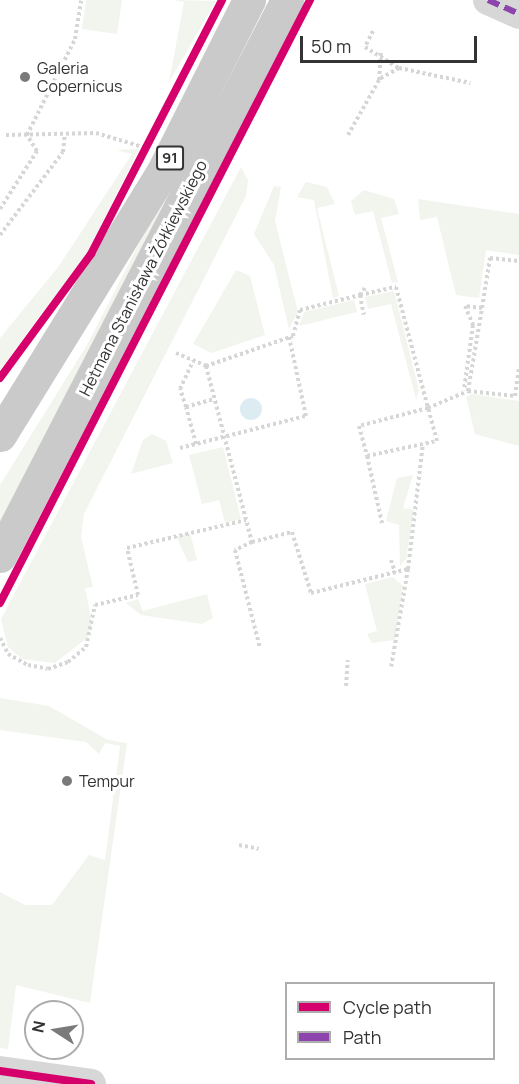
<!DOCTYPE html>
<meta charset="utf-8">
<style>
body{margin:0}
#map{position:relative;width:519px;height:1084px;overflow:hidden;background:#fff;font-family:Manrope,sans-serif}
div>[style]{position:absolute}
.green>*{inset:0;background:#f1f5ed}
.water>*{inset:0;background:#ddebf3}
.round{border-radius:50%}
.path>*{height:4px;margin-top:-2px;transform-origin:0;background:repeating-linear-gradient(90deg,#d6d6d6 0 3px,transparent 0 6px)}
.minor>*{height:30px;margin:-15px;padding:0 15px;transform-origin:15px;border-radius:15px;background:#d7d7d7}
.major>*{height:33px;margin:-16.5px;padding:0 16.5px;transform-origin:16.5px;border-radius:16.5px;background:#cacaca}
.quiet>*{height:6px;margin-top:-3px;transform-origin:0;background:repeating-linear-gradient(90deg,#8e44ad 0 12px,transparent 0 18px)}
.cycleway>*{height:8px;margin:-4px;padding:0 4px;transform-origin:4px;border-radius:4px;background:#d6006c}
.dots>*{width:16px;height:16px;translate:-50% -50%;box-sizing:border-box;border:3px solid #fff;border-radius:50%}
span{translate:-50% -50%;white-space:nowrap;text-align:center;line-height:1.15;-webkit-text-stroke:6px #fff;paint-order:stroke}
.shield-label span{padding:2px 4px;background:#fff;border:2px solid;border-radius:4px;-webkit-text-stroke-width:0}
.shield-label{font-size:15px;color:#333;font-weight:700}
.poi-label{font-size:16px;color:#333}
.left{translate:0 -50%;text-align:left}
.street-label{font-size:16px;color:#333}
.legend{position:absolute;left:285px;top:982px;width:210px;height:78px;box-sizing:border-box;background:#fff;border:2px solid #adadad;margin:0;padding:8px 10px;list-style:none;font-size:18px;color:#333}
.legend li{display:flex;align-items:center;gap:12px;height:30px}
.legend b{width:30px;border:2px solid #adadad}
.north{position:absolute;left:24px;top:1000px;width:60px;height:60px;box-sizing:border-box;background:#fff;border:2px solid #adadad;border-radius:50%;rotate:282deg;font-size:16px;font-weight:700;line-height:24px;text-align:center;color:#333}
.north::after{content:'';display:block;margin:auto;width:21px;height:27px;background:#7a7a7a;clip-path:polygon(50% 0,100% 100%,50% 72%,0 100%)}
.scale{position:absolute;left:300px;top:36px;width:177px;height:27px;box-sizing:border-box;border:3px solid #333;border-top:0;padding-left:8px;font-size:18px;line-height:21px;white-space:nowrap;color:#333;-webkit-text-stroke:4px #fff;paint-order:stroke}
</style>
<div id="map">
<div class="green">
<div style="clip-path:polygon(86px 0,122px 0,117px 34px,82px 29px)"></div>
<div style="clip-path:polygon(173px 0,216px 1px,169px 82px,184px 2px)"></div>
<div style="clip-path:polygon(139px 149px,87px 253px,0 370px,0 338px,59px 266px,132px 154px,116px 150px)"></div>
<div style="clip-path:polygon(183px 158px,188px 161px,0 527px,0 485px,87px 345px)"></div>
<div style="clip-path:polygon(241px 167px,248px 180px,246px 196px,84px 514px,81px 537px,93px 587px,85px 588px,92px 623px,87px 638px,55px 663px,22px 659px,8px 647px,1px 619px)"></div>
<div style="clip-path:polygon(306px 182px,327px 187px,335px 204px,317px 208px,339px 296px,333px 298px,314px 200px,297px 197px)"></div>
<div style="clip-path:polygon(274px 186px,281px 187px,275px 221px,298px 312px,289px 329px,274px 265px,254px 234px)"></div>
<div style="clip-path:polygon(364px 190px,394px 199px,399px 214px,381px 218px,398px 282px,392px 283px,373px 211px,355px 215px,351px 201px)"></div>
<div style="clip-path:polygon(418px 199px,519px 214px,519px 255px,486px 250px,479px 298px,456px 295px,437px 217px,420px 220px)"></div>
<div style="clip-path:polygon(236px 270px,250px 276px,265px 335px,212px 353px,193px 344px)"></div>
<div style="clip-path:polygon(394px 291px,419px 390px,416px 399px,391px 304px,368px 309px,365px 297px)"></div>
<div style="clip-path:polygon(354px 300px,357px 312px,299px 326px,304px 312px)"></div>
<div style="clip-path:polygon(472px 394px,519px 401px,519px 446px,475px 434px,466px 397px)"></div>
<div style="clip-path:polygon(152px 434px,166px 441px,173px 463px,131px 474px,143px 440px)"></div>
<div style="clip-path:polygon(223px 447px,241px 519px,225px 523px,219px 500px,202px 504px,189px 455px)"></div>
<div style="clip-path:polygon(413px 475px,403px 508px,414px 510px,406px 559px,400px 566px,399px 525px,386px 521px,397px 478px)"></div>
<div style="clip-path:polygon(190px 533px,197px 560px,188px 562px,176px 536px)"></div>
<div style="clip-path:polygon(393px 577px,403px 586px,395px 640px,372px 643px,367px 634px,377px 631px,365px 584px)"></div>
<div style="clip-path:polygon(207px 594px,213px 618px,202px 624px,141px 615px,126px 603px,138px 599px,143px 611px)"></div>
<div style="clip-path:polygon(0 698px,49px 706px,108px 740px,127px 743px,90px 1003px,16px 985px,8px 1049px,0 1048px,0 892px,25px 905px,52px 905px,89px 855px,105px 860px,120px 746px,105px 743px,99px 754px,86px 742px,0 730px)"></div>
</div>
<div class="water">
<div class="round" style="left:240px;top:398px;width:22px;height:22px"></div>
</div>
<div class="path">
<div style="left:373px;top:31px;width:18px;rotate:117deg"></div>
<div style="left:365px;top:47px;width:40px;rotate:32deg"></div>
<div style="left:399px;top:68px;width:23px;rotate:151deg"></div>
<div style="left:399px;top:68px;width:73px;rotate:11.9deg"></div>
<div style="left:6px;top:135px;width:90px;rotate:-1.3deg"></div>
<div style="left:96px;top:133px;width:52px;rotate:16.7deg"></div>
<div style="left:348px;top:135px;width:63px;rotate:-60.6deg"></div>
<div style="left:379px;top:80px;width:30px;rotate:-86deg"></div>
<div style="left:0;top:209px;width:69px;rotate:-57.5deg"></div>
<div style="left:37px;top:151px;width:19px;rotate:-122deg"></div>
<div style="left:27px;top:135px;width:107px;rotate:-63.4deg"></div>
<div style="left:75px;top:39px;width:39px;rotate:-81deg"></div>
<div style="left:0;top:235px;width:104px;rotate:-52.8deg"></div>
<div style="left:63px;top:152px;width:18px;rotate:-84deg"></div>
<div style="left:365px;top:288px;width:9px;rotate:126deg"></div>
<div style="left:360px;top:295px;width:37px;rotate:-13deg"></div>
<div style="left:396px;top:287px;width:125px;rotate:75.2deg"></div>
<div style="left:428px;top:408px;width:71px;rotate:165.4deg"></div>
<div style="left:359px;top:426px;width:31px;rotate:75deg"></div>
<div style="left:367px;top:456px;width:72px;rotate:-12.1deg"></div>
<div style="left:437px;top:441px;width:34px;rotate:-105deg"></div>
<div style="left:428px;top:408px;width:43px;rotate:-23deg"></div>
<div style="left:468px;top:391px;width:84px;rotate:-80.4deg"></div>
<div style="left:482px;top:308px;width:17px;rotate:-173deg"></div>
<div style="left:465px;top:306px;width:21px;rotate:67deg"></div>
<div style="left:473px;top:325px;width:66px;rotate:97.9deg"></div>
<div style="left:482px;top:308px;width:51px;rotate:-80.9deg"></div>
<div style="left:490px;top:258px;width:29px;rotate:6deg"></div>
<div style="left:176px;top:353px;width:33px;rotate:23deg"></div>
<div style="left:206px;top:366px;width:182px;rotate:75.4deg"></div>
<div style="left:252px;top:542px;width:41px;rotate:-14deg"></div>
<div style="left:292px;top:532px;width:64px;rotate:72.7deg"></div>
<div style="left:311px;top:593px;width:100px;rotate:-13.9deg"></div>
<div style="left:408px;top:569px;width:99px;rotate:99.8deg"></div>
<div style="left:206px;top:366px;width:92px;rotate:-19deg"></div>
<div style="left:293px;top:336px;width:27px;rotate:-75deg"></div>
<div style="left:300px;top:310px;width:62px;rotate:-14deg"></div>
<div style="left:360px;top:295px;width:20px;rotate:79deg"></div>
<div style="left:468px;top:391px;width:47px;rotate:6.1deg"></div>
<div style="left:515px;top:396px;width:27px;rotate:-82deg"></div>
<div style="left:186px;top:407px;width:19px;rotate:-108deg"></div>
<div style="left:180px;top:389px;width:31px;rotate:-65deg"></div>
<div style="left:196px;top:444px;width:38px;rotate:-105deg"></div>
<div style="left:186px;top:407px;width:29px;rotate:-16deg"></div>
<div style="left:180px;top:448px;width:130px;rotate:-14.3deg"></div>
<div style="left:306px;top:416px;width:81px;rotate:-102.1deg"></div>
<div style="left:367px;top:456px;width:69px;rotate:77.4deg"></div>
<div style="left:252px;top:542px;width:19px;rotate:155deg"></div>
<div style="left:235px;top:550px;width:101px;rotate:75.7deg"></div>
<div style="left:391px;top:560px;width:13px;rotate:72deg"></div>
<div style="left:408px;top:569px;width:126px;rotate:-83.2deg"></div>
<div style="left:0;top:603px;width:26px;rotate:-62deg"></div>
<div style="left:0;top:638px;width:18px;rotate:63deg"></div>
<div style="left:8px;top:654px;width:23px;rotate:29deg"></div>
<div style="left:28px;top:665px;width:20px;rotate:11deg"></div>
<div style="left:48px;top:669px;width:21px;rotate:-19deg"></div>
<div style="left:68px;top:662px;width:23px;rotate:-40deg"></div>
<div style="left:86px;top:647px;width:43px;rotate:-77.9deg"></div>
<div style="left:95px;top:605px;width:44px;rotate:-13.1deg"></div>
<div style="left:138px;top:595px;width:48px;rotate:-103.2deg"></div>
<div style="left:127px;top:548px;width:122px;rotate:-13.2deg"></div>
<div style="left:346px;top:686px;width:26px;rotate:-86deg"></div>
<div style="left:239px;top:845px;width:20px;rotate:11deg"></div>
</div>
<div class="minor">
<div style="left:488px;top:0;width:34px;rotate:24deg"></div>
<div style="left:0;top:1071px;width:92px;rotate:8.1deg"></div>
</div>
<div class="major">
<div style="left:0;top:435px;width:308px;rotate:-58.3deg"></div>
<div style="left:162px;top:173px;width:194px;rotate:-63.3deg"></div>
<div style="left:0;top:556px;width:626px;rotate:-62.7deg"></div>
</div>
<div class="quiet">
<div style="left:488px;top:0;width:34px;rotate:24deg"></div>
</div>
<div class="cycleway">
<div style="left:0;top:378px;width:154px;rotate:-53.7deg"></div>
<div style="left:91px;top:254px;width:286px;rotate:-62.7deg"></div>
<div style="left:0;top:603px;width:678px;rotate:-62.79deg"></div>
<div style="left:0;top:1071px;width:92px;rotate:8.1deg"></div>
</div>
<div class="dots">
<div style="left:25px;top:77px;background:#7a7a7a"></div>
<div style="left:67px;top:781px;background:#7a7a7a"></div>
</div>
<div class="shield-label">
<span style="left:170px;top:158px">91</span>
</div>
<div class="poi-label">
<span class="left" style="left:37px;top:77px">Galeria<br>Copernicus</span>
<span class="left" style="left:79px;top:781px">Tempur</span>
</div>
<div class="street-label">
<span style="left:143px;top:278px;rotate:-63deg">Hetmana Stanisława Żółkiewskiego</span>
</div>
<ul class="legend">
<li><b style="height:8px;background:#d6006c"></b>Cycle path</li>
<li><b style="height:8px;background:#8e44ad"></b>Path</li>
</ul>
<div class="north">N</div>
<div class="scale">50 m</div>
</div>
